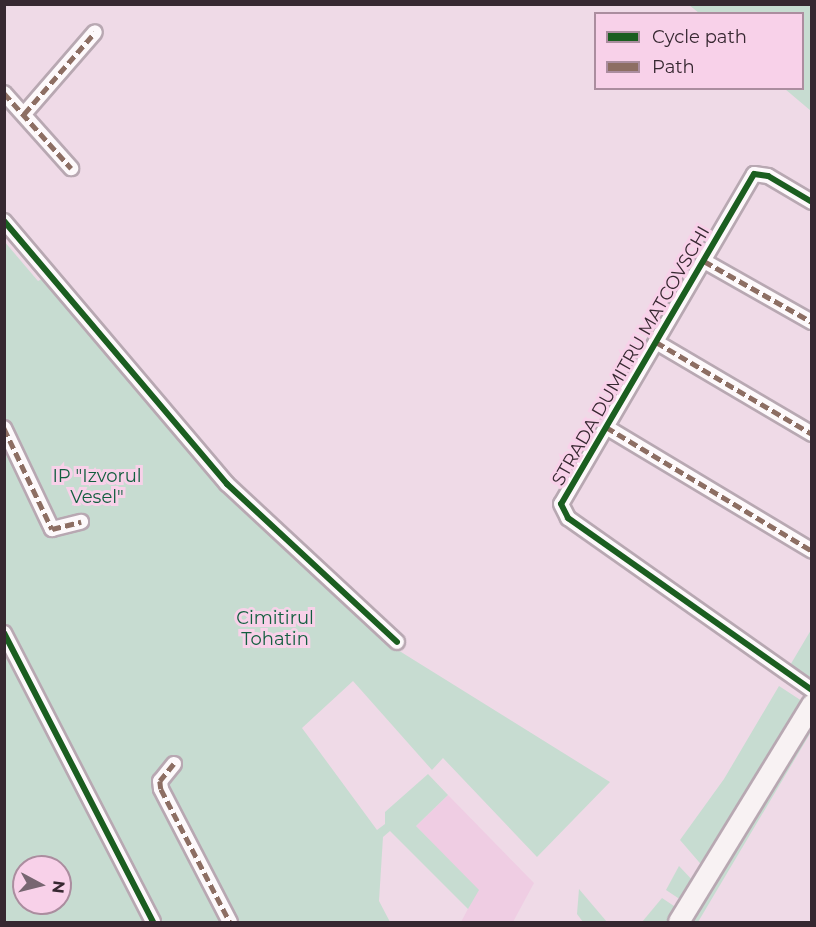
<!DOCTYPE html>
<style>
body{margin:0}
#map{position:relative;width:816px;height:927px;overflow:hidden;background:#efdae7;font-family:Montserrat,sans-serif}
div>[style]{position:absolute}
.built>*{inset:0;background:#efcde3}
.green>*{inset:0;background:#c7dcd1}
.roads{filter:drop-shadow(2px 0 #b8a8b2) drop-shadow(-2px 0 #b8a8b2) drop-shadow(0 2px #b8a8b2) drop-shadow(0 -2px #b8a8b2)}
.street>*{height:14px;margin:-7px;padding:0 7px;transform-origin:7px;border-radius:7px;background:#fdf9fb}
.secondary>*{height:20px;margin:-10px;padding:0 10px;transform-origin:10px;border-radius:10px;background:#f8f2f3}
.quiet>*{height:4.5px;margin-top:-2.25px;transform-origin:0;background:repeating-linear-gradient(90deg,#8d6e63 0 9px,transparent 0 13.5px)}
.cycleway>*{height:6px;margin:-3px;padding:0 3px;transform-origin:3px;border-radius:3px;background:#1b5e20}
span{translate:-50% -50%;white-space:nowrap;text-align:center;line-height:1.15;-webkit-text-stroke:6px #f8d1e9;paint-order:stroke}
.street-label{font-size:18px;color:#372831}
.park-label{font-size:18px;color:#125f3f}
.frame{position:absolute;inset:0;border:6px solid #372831;pointer-events:none}
.legend{position:absolute;left:594px;top:12px;width:210px;height:78px;box-sizing:border-box;background:#f8d1e9;border:2px solid #ab8d9f;margin:0;padding:8px 10px;list-style:none;font-size:18px;color:#372831}
.legend li{display:flex;align-items:center;gap:12px;height:30px}
.legend b{width:30px;border:2px solid #ab8d9f}
.north{position:absolute;left:12px;top:855px;width:60px;height:60px;box-sizing:border-box;background:#f8d1e9;border:2px solid #ab8d9f;border-radius:50%;rotate:97deg;font-size:16px;font-weight:700;line-height:24px;text-align:center;color:#372831}
.north::after{content:'';display:block;margin:auto;width:21px;height:27px;background:#776671;clip-path:polygon(50% 0,100% 100%,50% 72%,0 100%)}
</style>
<div id="map">
<div class="built">
<div style="clip-path:polygon(448px 795px,534px 883px,513px 922px,461px 922px,478px 890px,416px 826px)"></div>
</div>
<div class="green">
<div style="clip-path:polygon(689px 5px,811px 5px,811px 111px,785px 89px,802px 88px,802px 14px,699px 13px)"></div>
<div style="clip-path:polygon(evenodd,4px 241px,38px 281px,42px 279px,215px 479px,393px 647px,610px 782px,537px 857px,443px 758px,432px 770px,353px 681px,302px 728px,377px 830px,385px 824px,385px 812px,428px 774px,448px 795px,416px 826px,479px 890px,468px 909px,390px 831px,383px 837px,379px 901px,390px 922px,5px 922px,4px 241px,24px 867px,60px 867px,60px 903px,24px 903px,24px 867px)"></div>
<div style="clip-path:polygon(811px 630px,811px 680px,789px 667px)"></div>
<div style="clip-path:polygon(779px 686px,805px 703px,705px 869px,680px 840px,724px 779px)"></div>
<div style="clip-path:polygon(811px 716px,811px 732px,698px 922px,685px 922px)"></div>
<div style="clip-path:polygon(679px 866px,696px 884px,684px 902px,666px 890px)"></div>
<div style="clip-path:polygon(579px 889px,607px 922px,583px 922px,577px 914px)"></div>
<div style="clip-path:polygon(662px 898px,680px 910px,672px 922px,642px 922px)"></div>
</div>
<div class="roads">
<div class="street">
<div style="left:4px;top:93px;width:101px;rotate:48.2deg"></div>
<div style="left:24px;top:114px;width:108px;rotate:-49.1deg"></div>
<div style="left:812px;top:202px;width:51px;rotate:-149.4deg"></div>
<div style="left:768px;top:176px;width:14px;rotate:-172deg"></div>
<div style="left:754px;top:174px;width:382px;rotate:120.3deg"></div>
<div style="left:561px;top:504px;width:16px;rotate:63deg"></div>
<div style="left:568px;top:518px;width:299px;rotate:35.2deg"></div>
<div style="left:4px;top:221px;width:345px;rotate:49.7deg"></div>
<div style="left:227px;top:484px;width:232px;rotate:42.9deg"></div>
<div style="left:704px;top:261px;width:124px;rotate:29.5deg"></div>
<div style="left:656px;top:342px;width:181px;rotate:30.5deg"></div>
<div style="left:606px;top:427px;width:240px;rotate:31deg"></div>
<div style="left:4px;top:428px;width:112px;rotate:64.6deg"></div>
<div style="left:52px;top:529px;width:30px;rotate:-14deg"></div>
<div style="left:4px;top:633px;width:325px;rotate:62.7deg"></div>
<div style="left:174px;top:764px;width:22px;rotate:129deg"></div>
<div style="left:160px;top:781px;width:8px;rotate:83deg"></div>
<div style="left:161px;top:789px;width:150px;rotate:62.6deg"></div>
</div>
<div class="secondary">
<div style="left:679px;top:922px;width:255px;rotate:-58.5deg"></div>
</div>
</div>
<div class="quiet">
<div style="left:4px;top:93px;width:101px;rotate:48.2deg"></div>
<div style="left:24px;top:114px;width:108px;rotate:-49.1deg"></div>
<div style="left:704px;top:261px;width:124px;rotate:29.5deg"></div>
<div style="left:656px;top:342px;width:181px;rotate:30.5deg"></div>
<div style="left:606px;top:427px;width:240px;rotate:31deg"></div>
<div style="left:4px;top:428px;width:112px;rotate:64.6deg"></div>
<div style="left:52px;top:529px;width:30px;rotate:-14deg"></div>
<div style="left:174px;top:764px;width:22px;rotate:129deg"></div>
<div style="left:160px;top:781px;width:8px;rotate:83deg"></div>
<div style="left:161px;top:789px;width:150px;rotate:62.6deg"></div>
</div>
<div class="cycleway">
<div style="left:812px;top:202px;width:51px;rotate:-149.4deg"></div>
<div style="left:768px;top:176px;width:14px;rotate:-172deg"></div>
<div style="left:754px;top:174px;width:382px;rotate:120.3deg"></div>
<div style="left:561px;top:504px;width:16px;rotate:63deg"></div>
<div style="left:568px;top:518px;width:299px;rotate:35.2deg"></div>
<div style="left:4px;top:221px;width:345px;rotate:49.7deg"></div>
<div style="left:227px;top:484px;width:232px;rotate:42.9deg"></div>
<div style="left:4px;top:633px;width:325px;rotate:62.7deg"></div>
</div>
<div class="street-label">
<span style="left:631px;top:356px;rotate:-60deg">STRADA DUMITRU MATCOVSCHI</span>
</div>
<div class="park-label">
<span style="left:97px;top:487px">IP "Izvorul<br>Vesel"</span>
<span style="left:275px;top:629px">Cimitirul<br>Tohatin</span>
</div>
<div class="frame"></div>
<ul class="legend">
<li><b style="height:8px;background:#1b5e20"></b>Cycle path</li>
<li><b style="height:8px;background:#8d6e63"></b>Path</li>
</ul>
<div class="north">N</div>
</div>
